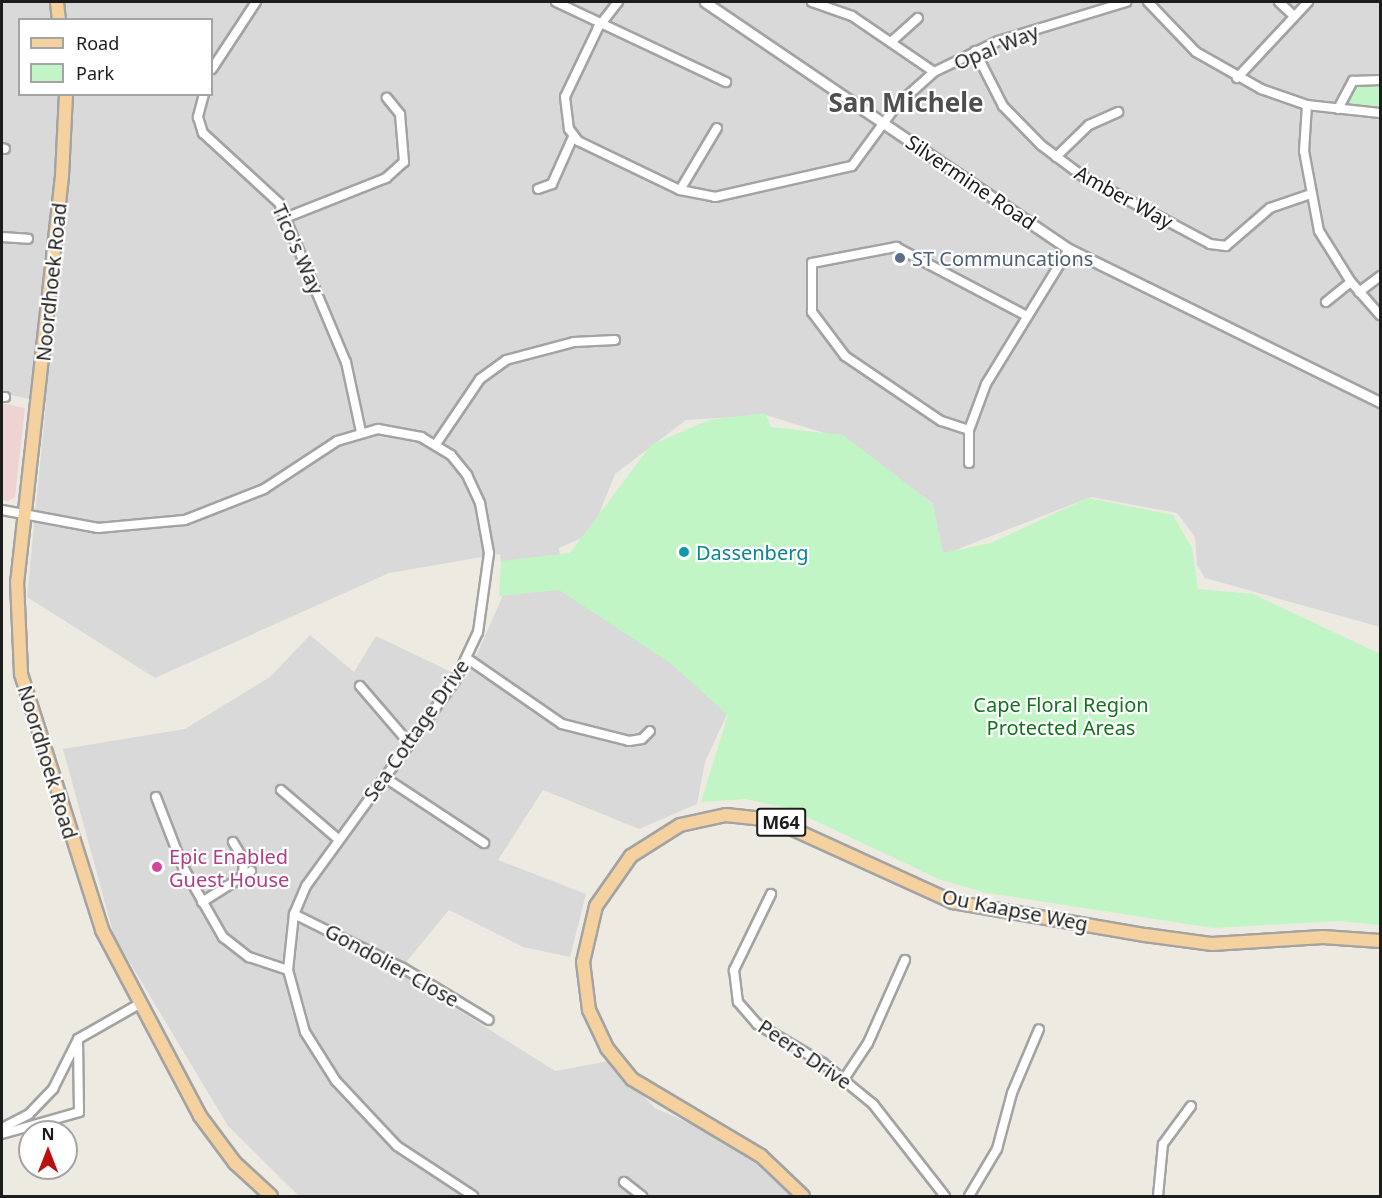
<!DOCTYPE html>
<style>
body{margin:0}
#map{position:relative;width:1382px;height:1198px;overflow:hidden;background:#edeae2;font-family:"Noto Sans",sans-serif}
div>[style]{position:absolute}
.residential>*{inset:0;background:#dad9d9}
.commercial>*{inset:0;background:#edd4d2}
.park>*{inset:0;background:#c1f5c6}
.roads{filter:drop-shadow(2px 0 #a3a3a3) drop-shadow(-2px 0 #a3a3a3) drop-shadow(0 2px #a3a3a3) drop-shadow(0 -2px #a3a3a3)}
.minor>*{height:8px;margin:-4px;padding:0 4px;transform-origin:4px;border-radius:4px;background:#fff}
.tertiary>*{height:9px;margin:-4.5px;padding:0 4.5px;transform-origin:4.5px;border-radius:4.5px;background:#fff}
.primary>*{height:12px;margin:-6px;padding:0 6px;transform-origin:6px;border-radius:6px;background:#f5d19f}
.dots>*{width:16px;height:16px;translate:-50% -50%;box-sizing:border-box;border:3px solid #fff;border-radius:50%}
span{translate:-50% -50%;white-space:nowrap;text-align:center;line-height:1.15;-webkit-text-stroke:4.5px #fff;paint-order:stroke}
.shield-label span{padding:2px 4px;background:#fff;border:2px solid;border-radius:4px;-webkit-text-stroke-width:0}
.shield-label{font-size:18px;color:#1c1c1c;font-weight:700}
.street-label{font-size:20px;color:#1c1c1c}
.service-label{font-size:20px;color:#4e5e75}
.left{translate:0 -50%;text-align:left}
.culture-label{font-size:20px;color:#0d838f}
.park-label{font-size:20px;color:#12721c}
.hotel-label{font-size:20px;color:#b23c85}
.district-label{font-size:26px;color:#4f4f4f;font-weight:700}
.frame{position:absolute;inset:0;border:3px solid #1c1c1c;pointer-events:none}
.legend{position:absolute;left:18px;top:18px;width:195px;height:78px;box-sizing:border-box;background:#fff;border:2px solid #a4a4a4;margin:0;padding:8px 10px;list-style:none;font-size:18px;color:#1c1c1c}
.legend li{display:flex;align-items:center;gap:12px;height:30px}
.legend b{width:30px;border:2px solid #a4a4a4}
.north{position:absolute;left:18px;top:1120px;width:60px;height:60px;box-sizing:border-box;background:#fff;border:2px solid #a4a4a4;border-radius:50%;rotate:0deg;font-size:16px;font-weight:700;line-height:24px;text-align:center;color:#1c1c1c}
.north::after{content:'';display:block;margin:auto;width:21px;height:27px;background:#bb100d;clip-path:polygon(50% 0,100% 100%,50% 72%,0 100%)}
</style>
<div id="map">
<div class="residential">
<div style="clip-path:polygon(evenodd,2px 2px,1380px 2px,1380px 627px,1205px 578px,1197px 565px,1195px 537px,1177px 513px,1091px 497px,943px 555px,931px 502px,844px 439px,766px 415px,686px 420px,615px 474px,591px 534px,559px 548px,565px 590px,734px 699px,705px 762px,697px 804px,639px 829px,543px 790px,498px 860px,586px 894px,570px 957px,523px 947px,449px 910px,398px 972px,555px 1071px,609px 1061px,655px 1108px,730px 1141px,792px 1196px,299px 1196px,228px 1126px,114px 936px,63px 749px,185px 729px,270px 677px,310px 635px,354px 672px,376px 636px,466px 679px,504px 593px,500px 554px,389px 573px,155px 678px,27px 597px,46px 403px,2px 393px,2px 2px,20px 20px,212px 20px,212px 94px,20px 94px,20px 20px)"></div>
</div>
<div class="commercial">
<div style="clip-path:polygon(2px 403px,25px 408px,15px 497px,8px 501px,2px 500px)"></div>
</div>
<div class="park">
<div style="clip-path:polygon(1359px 81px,1380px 83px,1380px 112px,1340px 107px,1345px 89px)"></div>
<div style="clip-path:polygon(765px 413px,771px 427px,843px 435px,933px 504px,943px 553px,991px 543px,1088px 498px,1173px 515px,1192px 548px,1198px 589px,1253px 594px,1380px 654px,1380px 925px,1338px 921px,1213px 928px,987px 893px,941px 880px,788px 808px,745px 799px,701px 802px,728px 715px,670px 663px,559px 590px,499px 596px,501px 561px,570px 553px,651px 445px,709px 420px)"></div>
</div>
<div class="roads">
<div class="minor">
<div style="left:556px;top:2px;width:188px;rotate:25.2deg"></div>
<div style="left:618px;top:2px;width:33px;rotate:128deg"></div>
<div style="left:598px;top:28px;width:76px;rotate:115.6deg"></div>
<div style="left:565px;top:97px;width:32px;rotate:83deg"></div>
<div style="left:569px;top:129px;width:15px;rotate:53deg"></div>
<div style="left:578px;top:141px;width:113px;rotate:25.7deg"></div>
<div style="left:680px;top:190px;width:36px;rotate:11deg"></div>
<div style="left:715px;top:197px;width:140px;rotate:-12.8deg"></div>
<div style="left:852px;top:166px;width:74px;rotate:-53.7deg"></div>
<div style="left:896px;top:106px;width:51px;rotate:-41.8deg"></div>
<div style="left:934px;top:72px;width:71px;rotate:-25.8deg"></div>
<div style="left:998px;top:41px;width:134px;rotate:-16.9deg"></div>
<div style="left:812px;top:2px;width:42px;rotate:19.3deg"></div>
<div style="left:852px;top:16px;width:99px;rotate:34.3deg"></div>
<div style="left:1148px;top:2px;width:69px;rotate:46.2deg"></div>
<div style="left:1196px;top:52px;width:75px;rotate:29.6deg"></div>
<div style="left:1261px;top:89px;width:49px;rotate:19.2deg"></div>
<div style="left:1307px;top:105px;width:73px;rotate:6.3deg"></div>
<div style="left:1279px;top:2px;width:18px;rotate:43deg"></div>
<div style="left:891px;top:42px;width:36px;rotate:-42deg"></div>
<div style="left:975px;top:51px;width:62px;rotate:63deg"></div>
<div style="left:1003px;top:106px;width:54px;rotate:45.7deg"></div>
<div style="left:1041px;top:145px;width:50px;rotate:36.9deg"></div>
<div style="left:1081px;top:175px;width:146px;rotate:28.1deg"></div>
<div style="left:1210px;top:244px;width:16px;rotate:7deg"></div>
<div style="left:1226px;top:246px;width:58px;rotate:-40.8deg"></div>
<div style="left:1270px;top:208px;width:40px;rotate:-18.9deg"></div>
<div style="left:212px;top:69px;width:80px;rotate:-56.7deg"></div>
<div style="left:1237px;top:78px;width:104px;rotate:-46.9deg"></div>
<div style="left:204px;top:94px;width:24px;rotate:105deg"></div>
<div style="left:198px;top:117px;width:17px;rotate:73deg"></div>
<div style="left:203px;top:133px;width:103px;rotate:42.6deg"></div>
<div style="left:279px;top:203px;width:173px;rotate:67.2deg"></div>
<div style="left:346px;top:362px;width:72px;rotate:77.9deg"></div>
<div style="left:1307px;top:105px;width:46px;rotate:93.7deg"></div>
<div style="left:1304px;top:151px;width:81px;rotate:79.4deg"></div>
<div style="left:1319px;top:231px;width:60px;rotate:57.9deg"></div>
<div style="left:1351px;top:282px;width:44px;rotate:48.7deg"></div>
<div style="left:1338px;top:109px;width:32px;rotate:-62deg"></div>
<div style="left:1353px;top:81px;width:27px;rotate:-2deg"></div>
<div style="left:2px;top:148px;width:3px;rotate:18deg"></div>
<div style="left:1056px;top:157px;width:46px;rotate:-44.1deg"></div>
<div style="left:1089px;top:125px;width:32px;rotate:-24deg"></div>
<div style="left:538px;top:189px;width:15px;rotate:-20deg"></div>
<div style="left:552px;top:184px;width:51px;rotate:-65.9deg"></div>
<div style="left:680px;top:190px;width:72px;rotate:-59.2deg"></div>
<div style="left:285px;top:218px;width:109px;rotate:-21.6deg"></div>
<div style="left:386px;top:178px;width:24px;rotate:-42deg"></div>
<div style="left:404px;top:162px;width:48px;rotate:-94.8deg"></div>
<div style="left:400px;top:114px;width:21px;rotate:-129deg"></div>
<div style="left:2px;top:237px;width:26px;rotate:4deg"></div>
<div style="left:1359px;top:292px;width:26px;rotate:-37deg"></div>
<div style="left:1326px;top:302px;width:32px;rotate:-39deg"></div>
<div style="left:2px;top:397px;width:3px"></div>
<div style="left:969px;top:430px;width:29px;rotate:-162deg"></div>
<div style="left:941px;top:421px;width:116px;rotate:-145.9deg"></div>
<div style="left:845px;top:356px;width:55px;rotate:-126.9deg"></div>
<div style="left:812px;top:312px;width:49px;rotate:-90deg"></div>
<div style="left:812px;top:263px;width:86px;rotate:-10.8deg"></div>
<div style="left:896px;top:247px;width:148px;rotate:27.8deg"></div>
<div style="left:436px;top:444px;width:78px;rotate:-55.9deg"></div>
<div style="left:480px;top:379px;width:32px;rotate:-36deg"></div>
<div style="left:506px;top:360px;width:70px;rotate:-14.8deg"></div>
<div style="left:574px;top:342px;width:41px;rotate:-2.8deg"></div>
<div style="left:969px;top:463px;width:33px;rotate:-90deg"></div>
<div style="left:969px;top:430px;width:49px;rotate:-69.7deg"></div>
<div style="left:986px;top:384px;width:158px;rotate:-58.4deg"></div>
<div style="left:2px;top:510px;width:98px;rotate:10.6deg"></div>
<div style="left:98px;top:528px;width:87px;rotate:-5.3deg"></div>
<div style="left:185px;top:520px;width:85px;rotate:-21.4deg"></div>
<div style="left:264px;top:489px;width:87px;rotate:-33.3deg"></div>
<div style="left:337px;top:441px;width:43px;rotate:-16.3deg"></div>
<div style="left:378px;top:429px;width:44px;rotate:10.5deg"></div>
<div style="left:421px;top:437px;width:35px;rotate:31deg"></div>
<div style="left:451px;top:455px;width:26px;rotate:51deg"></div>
<div style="left:467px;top:475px;width:31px;rotate:65deg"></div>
<div style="left:480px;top:503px;width:51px;rotate:79.8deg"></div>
<div style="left:489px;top:553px;width:80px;rotate:97.9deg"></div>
<div style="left:478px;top:632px;width:54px;rotate:115.1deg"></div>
<div style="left:455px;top:681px;width:253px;rotate:126deg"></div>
<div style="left:306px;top:886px;width:30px;rotate:113deg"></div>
<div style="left:294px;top:914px;width:56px;rotate:96.1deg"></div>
<div style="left:288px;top:970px;width:64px;rotate:74.7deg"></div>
<div style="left:305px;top:1032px;width:58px;rotate:57.7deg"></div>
<div style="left:336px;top:1081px;width:89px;rotate:46.8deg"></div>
<div style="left:397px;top:1146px;width:91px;rotate:33.3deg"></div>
<div style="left:468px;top:659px;width:114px;rotate:34.7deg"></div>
<div style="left:562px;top:724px;width:69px;rotate:14.2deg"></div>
<div style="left:629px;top:741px;width:13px;rotate:-9deg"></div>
<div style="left:642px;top:739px;width:11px;rotate:-45deg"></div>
<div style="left:360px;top:686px;width:75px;rotate:49.3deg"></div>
<div style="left:384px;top:777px;width:120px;rotate:33.4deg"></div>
<div style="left:281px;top:790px;width:75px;rotate:40.7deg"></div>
<div style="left:156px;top:797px;width:75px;rotate:68.9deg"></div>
<div style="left:183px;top:867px;width:81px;rotate:60.3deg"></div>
<div style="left:223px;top:937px;width:33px;rotate:38deg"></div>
<div style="left:249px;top:957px;width:41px;rotate:18.4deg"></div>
<div style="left:233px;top:842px;width:21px;rotate:59deg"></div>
<div style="left:244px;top:860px;width:16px;rotate:94deg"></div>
<div style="left:771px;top:894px;width:85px;rotate:116deg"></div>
<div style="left:734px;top:970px;width:32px;rotate:83deg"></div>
<div style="left:738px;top:1002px;width:29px;rotate:49deg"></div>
<div style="left:757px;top:1024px;width:77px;rotate:30.6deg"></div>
<div style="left:823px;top:1063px;width:65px;rotate:39.4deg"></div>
<div style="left:873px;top:1104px;width:117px;rotate:52deg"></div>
<div style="left:202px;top:902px;width:58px;rotate:-32.3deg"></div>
<div style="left:294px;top:914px;width:122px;rotate:26.4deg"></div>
<div style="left:403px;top:968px;width:100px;rotate:31.2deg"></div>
<div style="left:844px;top:1079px;width:43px;rotate:-56.3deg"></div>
<div style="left:868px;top:1043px;width:91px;rotate:-66deg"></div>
<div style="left:2px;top:1128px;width:30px;rotate:-27deg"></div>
<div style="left:29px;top:1114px;width:35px;rotate:-46deg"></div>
<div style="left:53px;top:1089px;width:56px;rotate:-63.4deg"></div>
<div style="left:78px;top:1039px;width:73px;rotate:-29.7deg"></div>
<div style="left:2px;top:1134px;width:80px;rotate:-15.9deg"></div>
<div style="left:79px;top:1112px;width:72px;rotate:-90.8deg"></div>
<div style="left:624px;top:1182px;width:23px;rotate:38deg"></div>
<div style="left:969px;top:1196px;width:55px;rotate:-59.2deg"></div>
<div style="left:997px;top:1149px;width:58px;rotate:-75deg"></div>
<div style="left:1012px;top:1093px;width:69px;rotate:-67.1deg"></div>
<div style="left:1158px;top:1196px;width:52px;rotate:-84.5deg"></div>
<div style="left:1163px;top:1144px;width:47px;rotate:-53.6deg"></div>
</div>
<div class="tertiary">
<div style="left:705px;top:2px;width:440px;rotate:34.2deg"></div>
<div style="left:1069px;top:249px;width:347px;rotate:26.2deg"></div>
</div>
<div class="primary">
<div style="left:57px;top:2px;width:18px;rotate:84deg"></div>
<div style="left:66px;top:94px;width:82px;rotate:92.8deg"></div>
<div style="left:62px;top:176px;width:407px;rotate:96.3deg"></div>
<div style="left:17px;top:581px;width:93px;rotate:87.5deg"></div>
<div style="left:21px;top:674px;width:269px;rotate:72.4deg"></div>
<div style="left:102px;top:930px;width:210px;rotate:62.2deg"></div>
<div style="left:200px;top:1116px;width:59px;rotate:53.3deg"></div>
<div style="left:235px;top:1163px;width:49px;rotate:42.5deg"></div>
<div style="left:803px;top:1196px;width:58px;rotate:-136.4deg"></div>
<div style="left:761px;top:1156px;width:150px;rotate:-149.2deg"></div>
<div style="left:632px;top:1079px;width:40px;rotate:-129deg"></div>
<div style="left:607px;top:1048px;width:42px;rotate:-115.3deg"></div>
<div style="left:589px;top:1010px;width:48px;rotate:-97.1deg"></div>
<div style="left:583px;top:962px;width:57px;rotate:-76.9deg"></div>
<div style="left:596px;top:906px;width:61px;rotate:-55deg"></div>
<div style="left:631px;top:856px;width:58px;rotate:-32.3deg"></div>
<div style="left:680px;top:825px;width:47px;rotate:-12.3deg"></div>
<div style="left:726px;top:815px;width:47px;rotate:6.1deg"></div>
<div style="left:773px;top:820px;width:198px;rotate:24.5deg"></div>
<div style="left:953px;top:902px;width:195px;rotate:9.8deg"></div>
<div style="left:1145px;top:935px;width:68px;rotate:7.7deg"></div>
<div style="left:1212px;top:944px;width:111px;rotate:-3.6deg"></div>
<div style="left:1323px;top:937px;width:57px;rotate:4deg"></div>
</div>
</div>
<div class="dots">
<div style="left:900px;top:258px;background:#5c6f8a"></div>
<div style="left:684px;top:552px;background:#0f9aa8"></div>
<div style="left:157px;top:867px;background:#d1479c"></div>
</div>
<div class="shield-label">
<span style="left:781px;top:822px">M64</span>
</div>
<div class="street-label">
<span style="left:996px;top:47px;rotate:-22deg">Opal Way</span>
<span style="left:971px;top:182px;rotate:34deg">Silvermine Road</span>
<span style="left:1124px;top:197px;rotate:29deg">Amber Way</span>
<span style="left:298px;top:249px;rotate:66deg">Tico's Way</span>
<span style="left:51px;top:282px;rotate:-84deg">Noordhoek Road</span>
<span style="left:416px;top:730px;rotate:-55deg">Sea Cottage Drive</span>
<span style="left:48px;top:762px;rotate:73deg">Noordhoek Road</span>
<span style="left:1015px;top:910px;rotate:11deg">Ou Kaapse Weg</span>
<span style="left:392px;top:965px;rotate:29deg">Gondolier Close</span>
<span style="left:805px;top:1054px;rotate:34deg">Peers Drive</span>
</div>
<div class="service-label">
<span class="left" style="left:912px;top:258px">ST Communcations</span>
</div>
<div class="culture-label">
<span class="left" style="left:696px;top:552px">Dassenberg</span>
</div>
<div class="park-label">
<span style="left:1061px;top:716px">Cape Floral Region<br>Protected Areas</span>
</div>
<div class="hotel-label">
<span class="left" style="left:169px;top:868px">Epic Enabled<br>Guest House</span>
</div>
<div class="district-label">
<span style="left:906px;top:103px">San Michele</span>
</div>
<div class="frame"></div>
<ul class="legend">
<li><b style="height:8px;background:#f5d19f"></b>Road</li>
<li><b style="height:16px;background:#c1f5c6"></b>Park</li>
</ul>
<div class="north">N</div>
</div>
